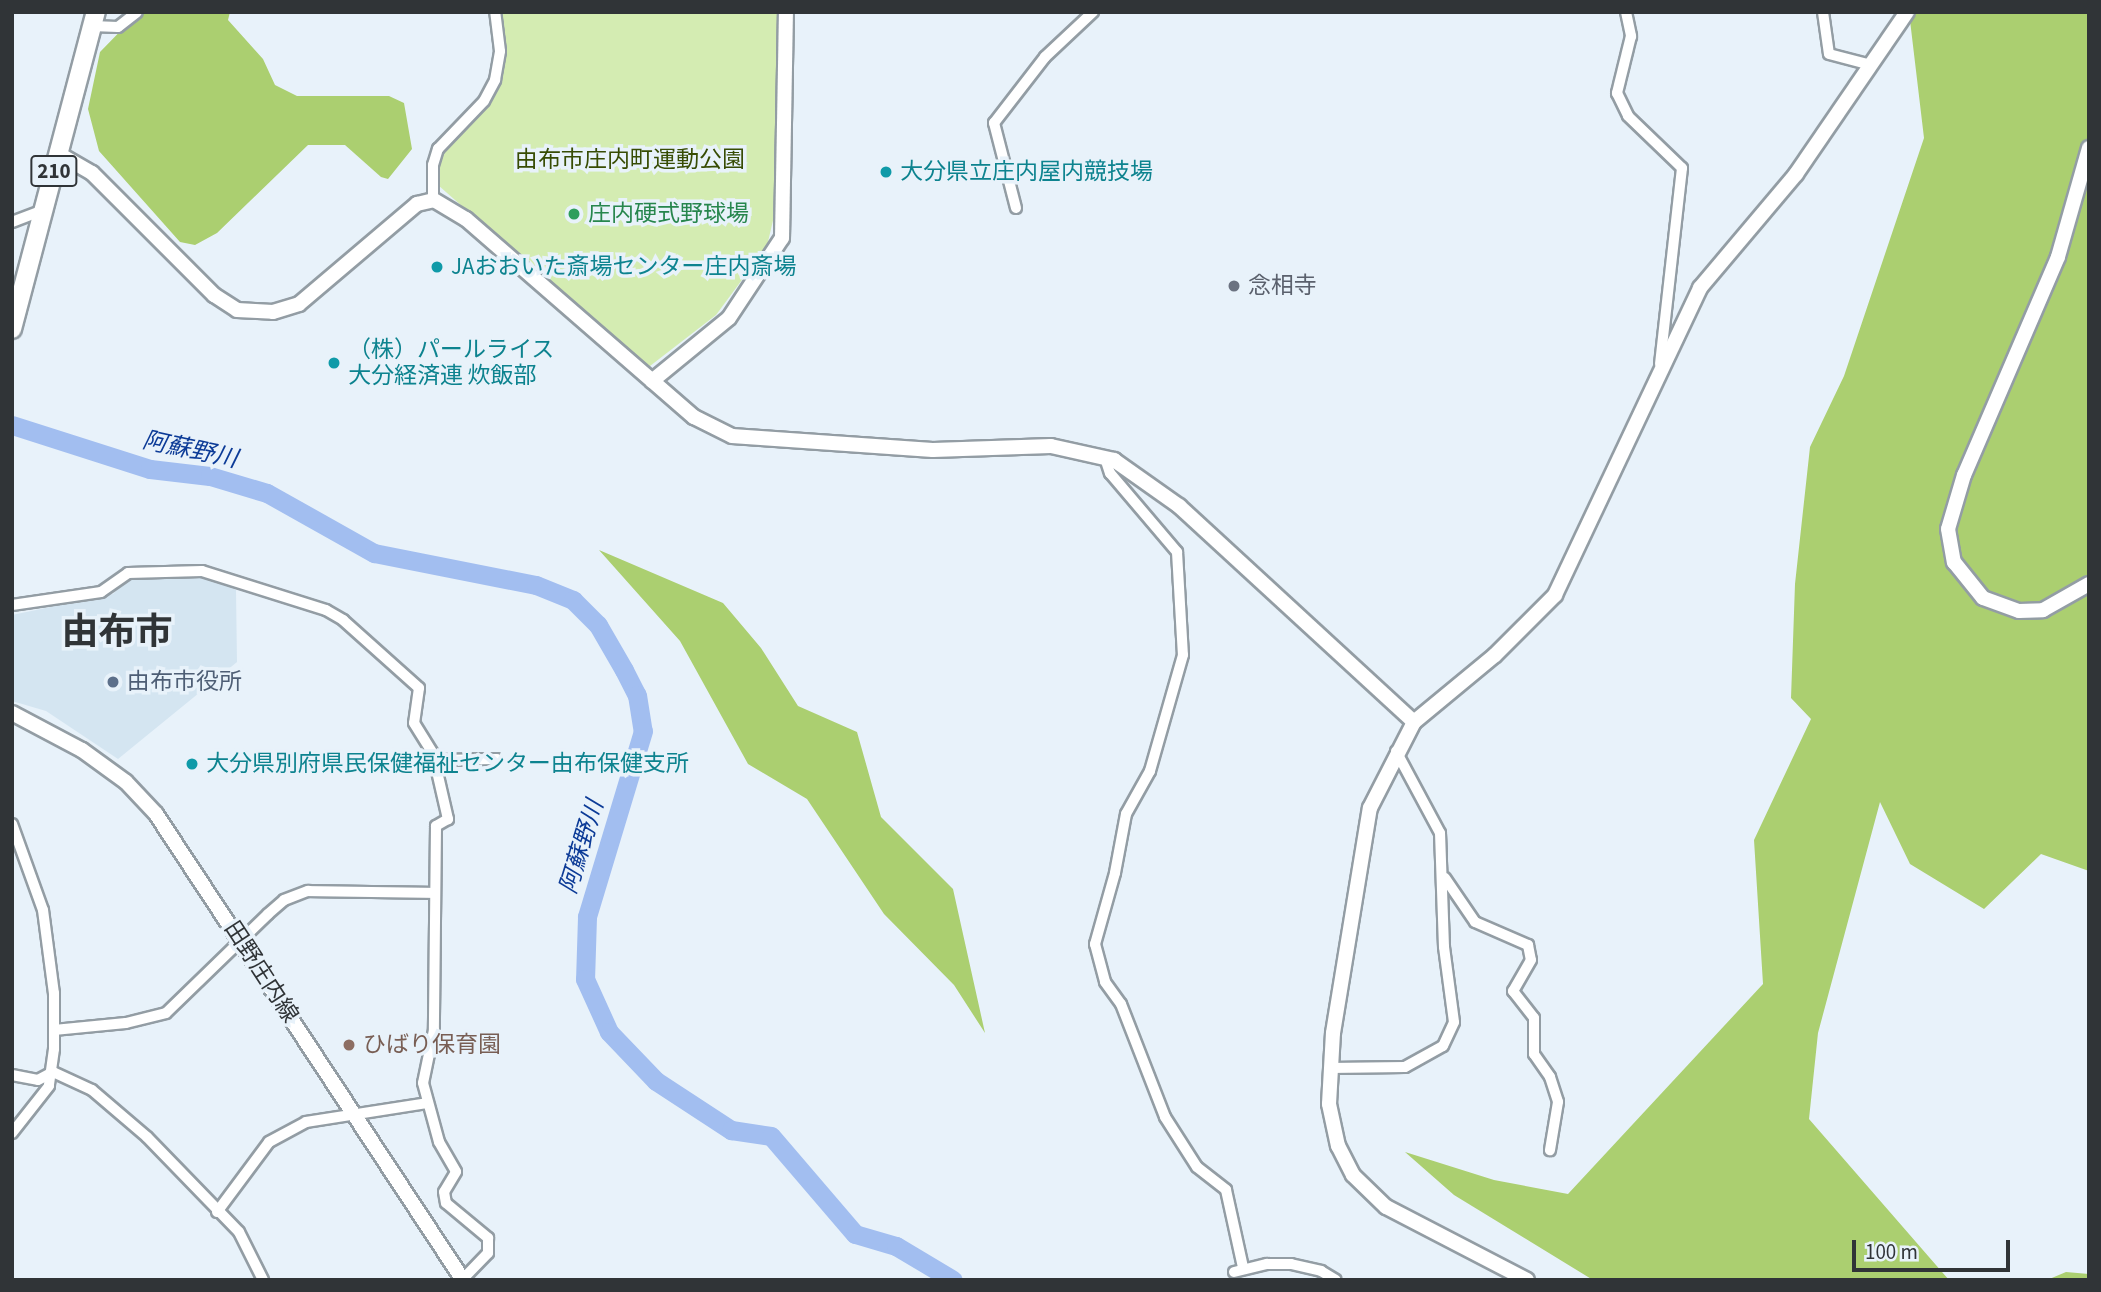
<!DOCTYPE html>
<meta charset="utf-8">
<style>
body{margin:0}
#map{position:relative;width:2101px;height:1292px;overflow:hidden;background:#e8f2fa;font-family:"Source Sans 3","Noto Sans JP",sans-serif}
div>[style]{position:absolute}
.built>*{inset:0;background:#d4e5f1}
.green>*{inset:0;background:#d4ecb2}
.forest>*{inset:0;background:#abcf70}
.river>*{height:19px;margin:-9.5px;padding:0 9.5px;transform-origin:9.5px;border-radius:9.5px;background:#a2bef0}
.roads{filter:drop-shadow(2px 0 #939da4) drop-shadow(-2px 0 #939da4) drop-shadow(0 2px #939da4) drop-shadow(0 -2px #939da4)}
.street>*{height:10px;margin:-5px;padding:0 5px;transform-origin:5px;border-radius:5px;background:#fff}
.secondary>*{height:14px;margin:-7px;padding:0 7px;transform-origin:7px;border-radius:7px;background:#fff}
.highway>*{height:18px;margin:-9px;padding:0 9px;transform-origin:9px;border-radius:9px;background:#fff}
.dots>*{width:19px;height:19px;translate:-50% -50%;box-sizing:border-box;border:4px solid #e8f2fa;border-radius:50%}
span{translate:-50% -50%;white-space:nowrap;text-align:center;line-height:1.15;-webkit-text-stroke:7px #e8f2fa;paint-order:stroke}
.shield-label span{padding:2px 5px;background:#e8f2fa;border:2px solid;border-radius:5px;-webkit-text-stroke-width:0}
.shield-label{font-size:21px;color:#303437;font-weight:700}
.park-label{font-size:23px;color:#374c04}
.culture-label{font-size:23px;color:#0d838f}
.left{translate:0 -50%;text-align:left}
.leisure-label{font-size:23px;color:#27864d}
.worship-label{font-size:23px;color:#5b616d}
.service-label{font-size:23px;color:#4e5e75}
.street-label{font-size:23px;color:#303437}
.education-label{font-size:23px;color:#785e54}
.water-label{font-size:24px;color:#0c3b97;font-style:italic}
.town-label{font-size:37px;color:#303437;font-weight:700}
.frame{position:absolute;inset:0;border:14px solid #303437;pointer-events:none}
.scale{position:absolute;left:1852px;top:1240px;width:158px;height:32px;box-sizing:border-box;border:4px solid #303437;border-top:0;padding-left:9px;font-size:21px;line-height:24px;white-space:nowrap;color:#303437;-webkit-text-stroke:5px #e8f2fa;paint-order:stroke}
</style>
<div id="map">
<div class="built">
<div style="clip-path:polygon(133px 573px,207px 575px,236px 590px,237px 662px,118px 759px,46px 711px,12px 701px,12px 615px,113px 594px)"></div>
</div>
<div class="green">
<div style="clip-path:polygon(500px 12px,780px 12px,775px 212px,767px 246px,716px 315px,650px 366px,642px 365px,438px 185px,436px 169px,442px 153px,490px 103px,502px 81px,505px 53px)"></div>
</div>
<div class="forest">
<div style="clip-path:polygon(139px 12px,230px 12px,228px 20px,263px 59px,275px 85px,297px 96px,389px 96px,404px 103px,412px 149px,388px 179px,381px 177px,345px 145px,308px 145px,217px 233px,195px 245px,180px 242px,99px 151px,88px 109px,100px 52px)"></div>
<div style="clip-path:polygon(1909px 12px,2089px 12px,2089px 871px,2041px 854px,1984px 909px,1910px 864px,1880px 802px,1818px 1033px,1809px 1119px,1949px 1280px,1593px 1280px,1454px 1195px,1405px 1152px,1494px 1180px,1568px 1194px,1763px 984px,1754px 840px,1811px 719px,1791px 698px,1795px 584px,1810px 447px,1844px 376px,1924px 138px)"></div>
<div style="clip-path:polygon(599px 550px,723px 603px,761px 648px,798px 706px,857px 732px,881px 817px,953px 889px,985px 1033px,954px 985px,884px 914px,807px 799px,748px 764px,680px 641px)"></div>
<div style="clip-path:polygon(2066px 1272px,2089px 1274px,2089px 1280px,2047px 1280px)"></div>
</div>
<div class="river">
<div style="left:12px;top:425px;width:145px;rotate:17.7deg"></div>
<div style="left:150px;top:469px;width:60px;rotate:6.7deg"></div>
<div style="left:210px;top:476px;width:59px;rotate:16.6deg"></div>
<div style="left:267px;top:493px;width:123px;rotate:29.3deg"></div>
<div style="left:374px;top:553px;width:165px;rotate:11.2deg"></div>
<div style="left:536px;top:585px;width:40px;rotate:22deg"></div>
<div style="left:573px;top:600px;width:35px;rotate:45deg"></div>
<div style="left:598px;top:625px;width:52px;rotate:60deg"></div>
<div style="left:624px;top:670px;width:28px;rotate:63deg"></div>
<div style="left:637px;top:695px;width:36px;rotate:81deg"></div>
<div style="left:643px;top:731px;width:194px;rotate:106.8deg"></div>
<div style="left:587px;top:917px;width:62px;rotate:91.8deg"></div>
<div style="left:585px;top:979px;width:58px;rotate:65.6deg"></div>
<div style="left:609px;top:1032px;width:68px;rotate:46.2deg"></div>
<div style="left:656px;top:1081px;width:90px;rotate:33.2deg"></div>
<div style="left:731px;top:1130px;width:40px;rotate:8.5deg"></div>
<div style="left:771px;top:1136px;width:129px;rotate:49.4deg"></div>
<div style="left:855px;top:1234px;width:43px;rotate:16.3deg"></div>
<div style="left:896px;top:1246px;width:66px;rotate:30.8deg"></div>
</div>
<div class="roads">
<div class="street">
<div style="left:1626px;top:12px;width:25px;rotate:78deg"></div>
<div style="left:1631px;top:36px;width:59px;rotate:103.8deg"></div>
<div style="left:1617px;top:93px;width:25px;rotate:64deg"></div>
<div style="left:1628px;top:116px;width:75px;rotate:43.9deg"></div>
<div style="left:1682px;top:168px;width:197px;rotate:96.4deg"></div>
<div style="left:1823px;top:12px;width:42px;rotate:81.9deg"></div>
<div style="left:1829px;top:54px;width:43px;rotate:14.7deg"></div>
<div style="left:92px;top:26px;width:26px;rotate:2deg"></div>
<div style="left:118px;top:27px;width:24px;rotate:-38deg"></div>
<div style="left:433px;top:200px;width:35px;rotate:-90deg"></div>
<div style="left:433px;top:165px;width:17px;rotate:-73deg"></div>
<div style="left:438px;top:149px;width:66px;rotate:-46.2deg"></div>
<div style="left:484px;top:101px;width:24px;rotate:-62deg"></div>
<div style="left:495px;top:80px;width:29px;rotate:-80deg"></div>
<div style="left:500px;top:51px;width:39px;rotate:-97deg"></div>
<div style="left:1016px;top:208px;width:88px;rotate:-104.5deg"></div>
<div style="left:994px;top:123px;width:83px;rotate:-52.3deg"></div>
<div style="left:1045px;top:57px;width:66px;rotate:-43.2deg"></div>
<div style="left:12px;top:222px;width:34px;rotate:-21deg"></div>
<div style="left:1105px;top:458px;width:16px;rotate:72deg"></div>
<div style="left:1110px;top:473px;width:104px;rotate:49.7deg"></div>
<div style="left:1177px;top:552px;width:103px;rotate:86.7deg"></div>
<div style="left:1183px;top:655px;width:121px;rotate:105.9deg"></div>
<div style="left:1150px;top:771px;width:49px;rotate:119.2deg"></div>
<div style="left:1126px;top:814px;width:60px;rotate:100.6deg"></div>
<div style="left:1115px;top:873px;width:74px;rotate:105.7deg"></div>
<div style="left:1095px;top:944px;width:39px;rotate:75deg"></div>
<div style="left:1105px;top:982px;width:27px;rotate:54deg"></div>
<div style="left:1121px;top:1004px;width:121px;rotate:68.7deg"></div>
<div style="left:1165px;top:1117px;width:59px;rotate:57.4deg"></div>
<div style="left:1197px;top:1167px;width:37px;rotate:38deg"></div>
<div style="left:1226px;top:1190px;width:79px;rotate:77.6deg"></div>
<div style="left:12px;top:605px;width:90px;rotate:-8.3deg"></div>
<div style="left:101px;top:592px;width:33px;rotate:-35deg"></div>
<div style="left:128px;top:573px;width:74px;rotate:-1.5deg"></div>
<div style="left:202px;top:571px;width:130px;rotate:17.5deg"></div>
<div style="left:326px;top:610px;width:20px;rotate:30deg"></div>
<div style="left:343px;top:620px;width:102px;rotate:41.8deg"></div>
<div style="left:419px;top:688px;width:35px;rotate:98deg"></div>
<div style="left:414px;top:723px;width:36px;rotate:58deg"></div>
<div style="left:433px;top:754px;width:67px;rotate:77deg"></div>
<div style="left:448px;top:819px;width:14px;rotate:150deg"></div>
<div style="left:436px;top:826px;width:204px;rotate:90.6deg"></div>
<div style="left:434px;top:1030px;width:54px;rotate:101.7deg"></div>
<div style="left:423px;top:1083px;width:61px;rotate:74.8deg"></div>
<div style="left:439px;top:1142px;width:34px;rotate:60deg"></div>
<div style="left:456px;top:1172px;width:23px;rotate:121deg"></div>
<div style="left:444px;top:1192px;width:11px;rotate:80deg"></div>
<div style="left:446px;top:1203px;width:55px;rotate:39.8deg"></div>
<div style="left:488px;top:1238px;width:15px;rotate:90deg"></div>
<div style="left:488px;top:1253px;width:36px;rotate:134deg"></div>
<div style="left:435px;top:760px;width:62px;rotate:-0.9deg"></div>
<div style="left:12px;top:824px;width:91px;rotate:70.2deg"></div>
<div style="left:43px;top:910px;width:84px;rotate:82.5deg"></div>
<div style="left:54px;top:993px;width:56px;rotate:90deg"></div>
<div style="left:54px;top:1049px;width:37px;rotate:98deg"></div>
<div style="left:49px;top:1086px;width:60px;rotate:128.2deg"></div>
<div style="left:1445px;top:878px;width:53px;rotate:55.7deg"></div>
<div style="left:1475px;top:922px;width:58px;rotate:23.5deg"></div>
<div style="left:1528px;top:945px;width:15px;rotate:79deg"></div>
<div style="left:1531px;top:960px;width:36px;rotate:120deg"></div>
<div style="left:1513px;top:991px;width:34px;rotate:52deg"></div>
<div style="left:1534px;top:1018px;width:36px;rotate:90deg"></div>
<div style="left:1534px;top:1054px;width:28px;rotate:55deg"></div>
<div style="left:1550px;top:1077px;width:26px;rotate:72deg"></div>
<div style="left:1558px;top:1102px;width:49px;rotate:99.5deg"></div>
<div style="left:54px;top:1030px;width:72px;rotate:-5.6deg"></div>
<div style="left:126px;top:1023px;width:41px;rotate:-14deg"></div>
<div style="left:166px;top:1013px;width:142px;rotate:-44.1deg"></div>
<div style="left:268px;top:914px;width:21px;rotate:-41deg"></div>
<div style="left:284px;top:900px;width:26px;rotate:-21deg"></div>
<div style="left:308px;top:891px;width:127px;rotate:0.9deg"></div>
<div style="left:1330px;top:1068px;width:75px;rotate:-0.8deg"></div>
<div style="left:1405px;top:1067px;width:43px;rotate:-28.9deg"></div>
<div style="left:1443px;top:1046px;width:26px;rotate:-65deg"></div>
<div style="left:1454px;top:1022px;width:76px;rotate:-97.6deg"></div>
<div style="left:1444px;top:947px;width:114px;rotate:-92deg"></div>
<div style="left:1440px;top:833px;width:93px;rotate:-118.2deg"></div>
<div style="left:12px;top:1075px;width:26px;rotate:11deg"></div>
<div style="left:38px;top:1080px;width:17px;rotate:-28deg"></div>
<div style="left:53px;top:1072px;width:43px;rotate:24.8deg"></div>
<div style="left:92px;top:1090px;width:72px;rotate:40.5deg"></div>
<div style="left:147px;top:1137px;width:132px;rotate:45.9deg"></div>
<div style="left:239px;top:1232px;width:54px;rotate:63.4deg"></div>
<div style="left:217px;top:1212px;width:87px;rotate:-53.4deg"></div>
<div style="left:269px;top:1142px;width:42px;rotate:-28.4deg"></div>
<div style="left:306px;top:1122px;width:122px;rotate:-8.9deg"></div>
<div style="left:1234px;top:1272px;width:34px;rotate:-14deg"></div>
<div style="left:1267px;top:1264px;width:24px"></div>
<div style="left:1291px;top:1264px;width:31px;rotate:13deg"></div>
<div style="left:1321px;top:1271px;width:17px;rotate:31deg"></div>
</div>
<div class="secondary">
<div style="left:2089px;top:148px;width:113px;rotate:105.9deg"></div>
<div style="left:2058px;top:257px;width:237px;rotate:113.3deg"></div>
<div style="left:1964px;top:475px;width:56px;rotate:106.5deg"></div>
<div style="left:1948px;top:529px;width:34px;rotate:80deg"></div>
<div style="left:1954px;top:562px;width:46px;rotate:51.1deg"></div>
<div style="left:1983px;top:598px;width:38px;rotate:20deg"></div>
<div style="left:2019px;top:611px;width:24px;rotate:-2deg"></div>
<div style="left:2043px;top:610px;width:53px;rotate:-29.5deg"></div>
<div style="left:59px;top:154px;width:38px;rotate:30deg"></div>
<div style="left:92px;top:173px;width:173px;rotate:45deg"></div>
<div style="left:214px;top:295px;width:27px;rotate:33deg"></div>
<div style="left:237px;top:310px;width:36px;rotate:3deg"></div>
<div style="left:273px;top:312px;width:27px;rotate:-17deg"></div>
<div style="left:299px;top:304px;width:155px;rotate:-40.3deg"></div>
<div style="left:417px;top:204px;width:17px;rotate:-13deg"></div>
<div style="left:434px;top:200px;width:37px;rotate:31deg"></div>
<div style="left:466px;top:219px;width:302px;rotate:41deg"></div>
<div style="left:694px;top:417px;width:42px;rotate:26.6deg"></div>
<div style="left:732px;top:436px;width:201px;rotate:4deg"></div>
<div style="left:933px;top:450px;width:118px;rotate:-1.9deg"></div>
<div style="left:1051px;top:446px;width:65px;rotate:12.5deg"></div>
<div style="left:1114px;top:460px;width:80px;rotate:35.3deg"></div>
<div style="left:1179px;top:506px;width:319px;rotate:42.6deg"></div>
<div style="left:652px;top:381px;width:99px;rotate:-39.3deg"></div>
<div style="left:729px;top:318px;width:96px;rotate:-56.5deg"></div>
<div style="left:782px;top:238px;width:226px;rotate:-89deg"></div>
<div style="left:12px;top:713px;width:79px;rotate:27.9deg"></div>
<div style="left:82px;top:750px;width:54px;rotate:36deg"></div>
<div style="left:126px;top:782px;width:44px;rotate:46.8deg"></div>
<div style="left:156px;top:814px;width:558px;rotate:56.62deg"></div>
<div style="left:1527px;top:1280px;width:159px;rotate:-152.6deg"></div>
<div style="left:1386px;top:1207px;width:46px;rotate:-135.9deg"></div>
<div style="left:1353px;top:1175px;width:33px;rotate:-117deg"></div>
<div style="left:1338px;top:1146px;width:43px;rotate:-102.1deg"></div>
<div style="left:1329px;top:1104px;width:71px;rotate:-86.8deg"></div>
<div style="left:1333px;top:1033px;width:228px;rotate:-80.7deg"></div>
<div style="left:1370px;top:808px;width:97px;rotate:-62.9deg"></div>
<div style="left:1414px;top:722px;width:105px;rotate:-39.6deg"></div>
<div style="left:1495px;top:655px;width:85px;rotate:-45deg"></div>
<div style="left:1555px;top:595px;width:340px;rotate:-64.7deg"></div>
<div style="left:1700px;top:288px;width:149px;rotate:-49.9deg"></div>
<div style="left:1796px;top:174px;width:196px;rotate:-55.6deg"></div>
</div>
<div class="highway">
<div style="left:12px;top:329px;width:328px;rotate:-75.2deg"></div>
</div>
</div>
<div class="dots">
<div style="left:886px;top:172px;background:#0f9aa8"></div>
<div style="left:574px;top:214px;background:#2e9e5b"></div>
<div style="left:437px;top:267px;background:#0f9aa8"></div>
<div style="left:1234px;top:286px;background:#6b7280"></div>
<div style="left:334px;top:363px;background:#0f9aa8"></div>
<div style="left:113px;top:682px;background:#5c6f8a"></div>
<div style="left:192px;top:764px;background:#0f9aa8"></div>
<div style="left:349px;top:1045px;background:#8d6e63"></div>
</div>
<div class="shield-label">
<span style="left:54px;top:171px">210</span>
</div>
<div class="park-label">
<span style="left:630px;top:160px">由布市庄内町運動公園</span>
</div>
<div class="culture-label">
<span class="left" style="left:900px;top:172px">大分県立庄内屋内競技場</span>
<span class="left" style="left:451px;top:267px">JAおおいた斎場センター庄内斎場</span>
<span class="left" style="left:348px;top:363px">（株）パールライス<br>大分経済連 炊飯部</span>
<span class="left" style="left:206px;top:764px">大分県別府県民保健福祉センター由布保健支所</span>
</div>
<div class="leisure-label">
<span class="left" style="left:588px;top:214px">庄内硬式野球場</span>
</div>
<div class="worship-label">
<span class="left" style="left:1248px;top:286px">念相寺</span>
</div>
<div class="service-label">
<span class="left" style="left:127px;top:682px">由布市役所</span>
</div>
<div class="street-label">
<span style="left:261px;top:972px;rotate:57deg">田野庄内線</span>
</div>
<div class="education-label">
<span class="left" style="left:363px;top:1045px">ひばり保育園</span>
</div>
<div class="water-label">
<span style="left:190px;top:450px;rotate:12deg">阿蘇野川</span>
<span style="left:582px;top:847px;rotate:-73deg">阿蘇野川</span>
</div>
<div class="town-label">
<span style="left:117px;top:633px">由布市</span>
</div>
<div class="frame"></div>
<div class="scale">100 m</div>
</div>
